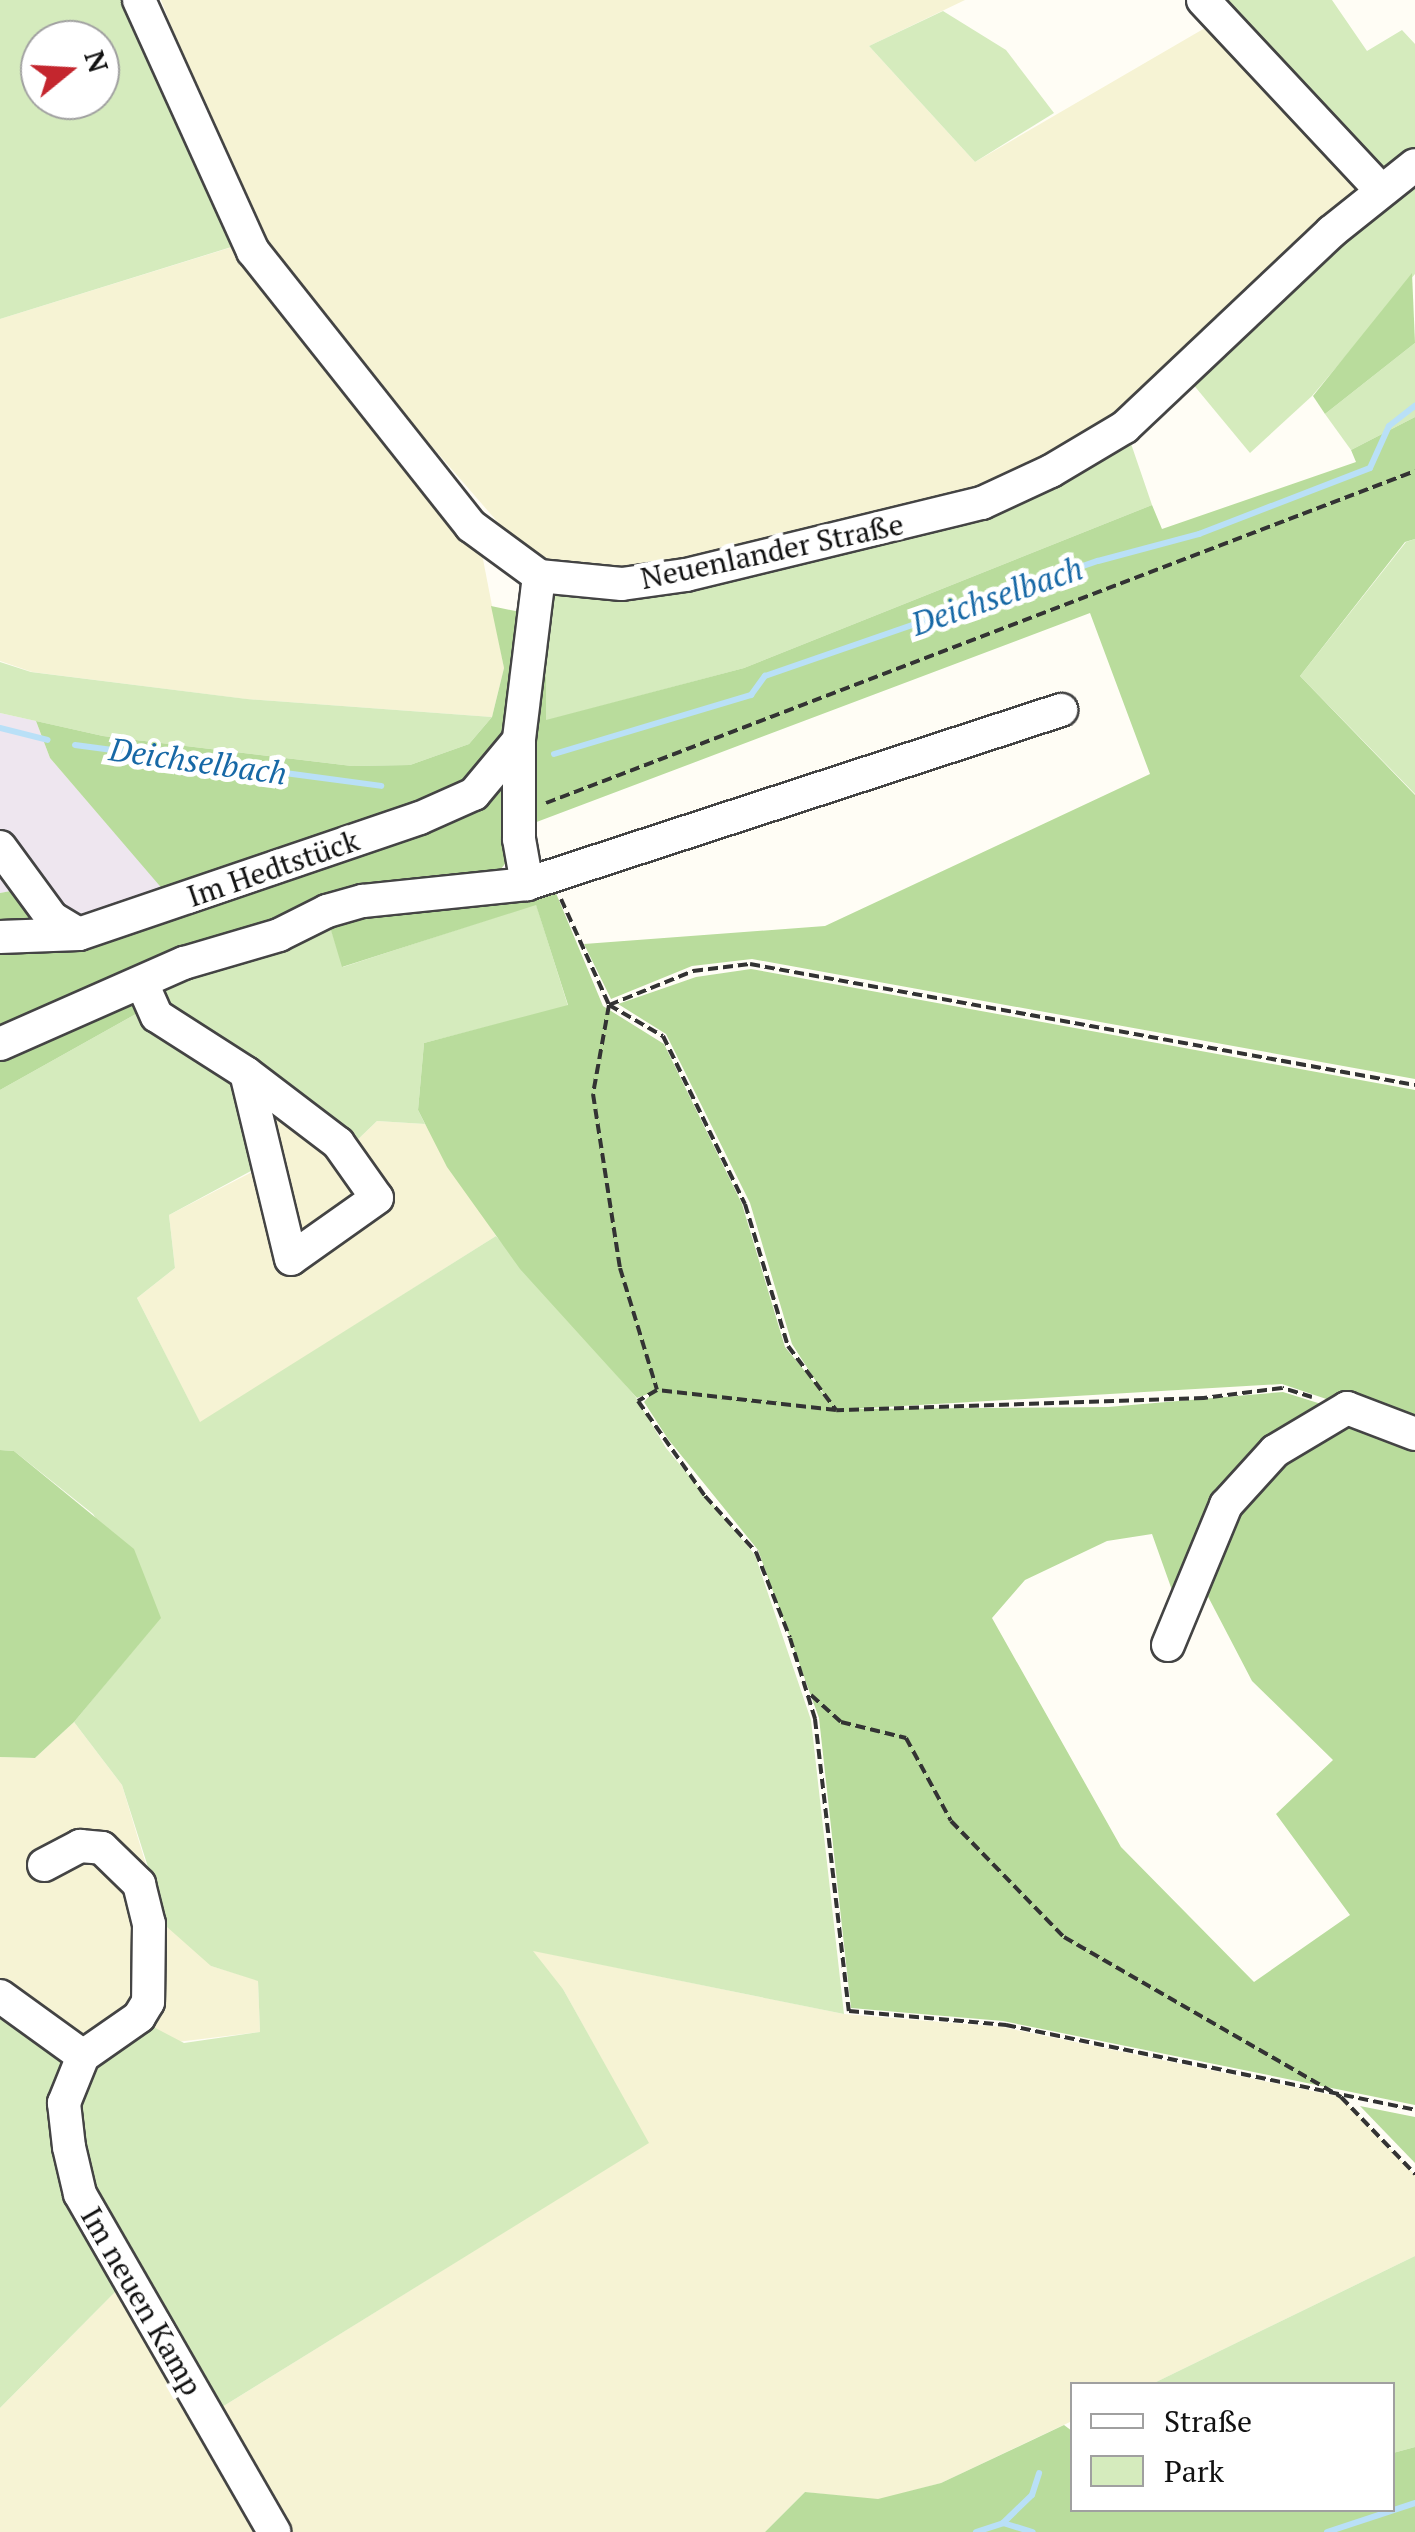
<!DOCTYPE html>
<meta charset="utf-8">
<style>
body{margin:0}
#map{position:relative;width:1415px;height:2532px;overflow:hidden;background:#fffdf5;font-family:"PT Serif",serif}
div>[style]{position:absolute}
.industrial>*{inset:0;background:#eee6ef}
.farmland>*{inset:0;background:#f6f3d4}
.green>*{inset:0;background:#d5ebbd}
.forest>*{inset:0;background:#b9dc9c}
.stream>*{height:6px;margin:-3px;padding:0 3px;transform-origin:3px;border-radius:3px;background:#b9e0f7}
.path>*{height:4px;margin-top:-2px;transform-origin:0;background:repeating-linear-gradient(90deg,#333 0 10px,transparent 0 15px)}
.roads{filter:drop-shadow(2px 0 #444) drop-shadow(-2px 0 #444) drop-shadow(0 2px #444) drop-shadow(0 -2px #444)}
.minor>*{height:32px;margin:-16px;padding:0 16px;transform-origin:16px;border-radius:16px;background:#fff}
span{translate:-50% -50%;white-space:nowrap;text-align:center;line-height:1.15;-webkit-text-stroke:10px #fff;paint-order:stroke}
.street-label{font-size:30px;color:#111}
.water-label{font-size:32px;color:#1768a6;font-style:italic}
.legend{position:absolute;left:1070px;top:2382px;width:325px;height:130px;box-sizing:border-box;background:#fff;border:2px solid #a0a0a0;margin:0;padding:12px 18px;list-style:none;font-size:30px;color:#111}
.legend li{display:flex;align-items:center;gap:20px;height:50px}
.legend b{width:50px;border:2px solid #a0a0a0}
.north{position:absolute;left:20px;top:20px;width:100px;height:100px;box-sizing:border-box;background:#fff;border:2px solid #a0a0a0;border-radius:50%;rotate:72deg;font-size:28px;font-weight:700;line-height:40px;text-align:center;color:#111}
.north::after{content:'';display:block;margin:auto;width:35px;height:45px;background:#c4262e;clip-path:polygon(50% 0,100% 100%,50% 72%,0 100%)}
</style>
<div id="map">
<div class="industrial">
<div style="clip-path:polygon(0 713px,36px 721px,50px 758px,166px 892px,56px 931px,17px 890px,0 893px)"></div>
</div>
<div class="farmland">
<div style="clip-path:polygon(161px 0,965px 0,869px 46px,975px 162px,1217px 21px,1362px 193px,1112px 420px,1035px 466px,935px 505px,618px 574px,553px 567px,515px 542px,255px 243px)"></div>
<div style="clip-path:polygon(242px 244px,482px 554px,504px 668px,492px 717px,246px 699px,32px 672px,0 661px,0 319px)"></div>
<div style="clip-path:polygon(236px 1077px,350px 1147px,377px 1121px,425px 1124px,496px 1236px,200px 1423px,137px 1298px,175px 1268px,169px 1215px,252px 1172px)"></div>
<div style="clip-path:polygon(74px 1722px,122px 1785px,150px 1878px,211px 1966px,258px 1980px,260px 2032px,102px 2051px,0 1990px,0 1757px,35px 1758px)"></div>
<div style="clip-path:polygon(531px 1950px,844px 2014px,1002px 2027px,1341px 2097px,1415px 2175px,1415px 2256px,1152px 2384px,1072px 2384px,1072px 2421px,941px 2483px,878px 2500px,805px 2492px,765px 2532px,280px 2532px,214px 2412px,648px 2143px,563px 1989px)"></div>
<div style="clip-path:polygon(124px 2283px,268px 2532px,0 2532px,0 2408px)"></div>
</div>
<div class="green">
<div style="clip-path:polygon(evenodd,0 0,132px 0,241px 244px,0 319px,0 0,40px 40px,100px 40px,100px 100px,40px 100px,40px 40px)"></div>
<div style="clip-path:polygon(1212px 0,1332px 0,1367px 51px,1402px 30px,1415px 44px,1415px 155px,1380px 177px)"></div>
<div style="clip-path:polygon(943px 11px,1006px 50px,1054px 113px,975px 162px,869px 46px)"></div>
<div style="clip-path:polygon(1415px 176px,1415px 274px,1312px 396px,1250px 453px,1192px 383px)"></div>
<div style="clip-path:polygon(1415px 343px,1415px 417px,1351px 450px,1325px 414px)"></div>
<div style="clip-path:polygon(1127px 432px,1152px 505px,744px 668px,545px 721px,546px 677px,535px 646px,554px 592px,910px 532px)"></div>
<div style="clip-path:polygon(1415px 539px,1415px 794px,1300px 676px,1406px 542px)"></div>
<div style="clip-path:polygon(0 662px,31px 672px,247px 699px,492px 717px,469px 744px,410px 765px,352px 766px,103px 736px,0 713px)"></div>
<div style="clip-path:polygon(536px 904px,568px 1006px,424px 1043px,418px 1110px,425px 1124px,377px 1121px,350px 1147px,183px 1023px,157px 990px,327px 917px,343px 967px)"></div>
<div style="clip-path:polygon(143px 1010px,236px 1077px,260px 1166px,169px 1215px,175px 1268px,137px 1298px,200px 1422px,496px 1236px,635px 1396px,666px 1448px,755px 1555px,811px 1720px,844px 2014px,533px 1951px,563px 1989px,649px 2143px,214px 2412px,112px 2247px,69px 2106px,92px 2063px,142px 2021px,184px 2043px,260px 2032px,258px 1981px,211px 1966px,167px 1927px,122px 1785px,74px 1722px,160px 1618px,93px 1514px,14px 1451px,0 1450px,0 1090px)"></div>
<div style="clip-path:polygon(0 2001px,76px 2057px,59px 2100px,124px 2283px,0 2408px)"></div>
<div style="clip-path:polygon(1415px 2256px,1415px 2447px,1393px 2453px,1392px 2384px,1152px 2384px)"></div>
</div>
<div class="forest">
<div style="clip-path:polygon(1412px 273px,1415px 343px,1325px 414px,1313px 396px)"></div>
<div style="clip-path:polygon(1415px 417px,1415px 539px,1405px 542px,1300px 676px,1415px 795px,1415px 1079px,752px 959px,692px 966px,611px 999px,584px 944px,825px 926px,1150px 774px,1090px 613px,526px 826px,535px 646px,546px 677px,546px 720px,744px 668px,1152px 505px,1162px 529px,1356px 462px,1351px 450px)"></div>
<div style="clip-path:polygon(491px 606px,525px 613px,508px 860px,497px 874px,143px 974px,143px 1010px,0 1090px,0 893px,16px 890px,57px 931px,165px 892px,50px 758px,36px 721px,103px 736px,352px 766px,410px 765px,469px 744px,492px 717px,504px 668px)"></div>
<div style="clip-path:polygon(553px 886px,603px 1006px,664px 1044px,742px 1204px,785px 1347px,826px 1397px,792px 1344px,750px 1203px,666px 1034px,618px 1004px,696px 977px,751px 969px,1415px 1090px,1415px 1429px,1282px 1384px,850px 1409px,1108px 1407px,1283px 1392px,1334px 1408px,1270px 1444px,1229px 1489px,1178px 1607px,1152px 1534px,1107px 1541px,1025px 1580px,992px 1618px,1121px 1847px,1254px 1982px,1350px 1915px,1276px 1814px,1333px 1760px,1252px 1681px,1203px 1587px,1232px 1510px,1279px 1455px,1347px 1414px,1415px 1440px,1415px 2105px,1003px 2021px,851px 2008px,819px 1718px,758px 1550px,668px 1439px,644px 1402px,653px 1392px,637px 1398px,520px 1269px,447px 1167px,418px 1110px,424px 1043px,568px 1005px,536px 905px,342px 967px,327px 917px,416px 902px,475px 898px,495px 904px)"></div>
<div style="clip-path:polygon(0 1450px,14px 1451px,134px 1549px,161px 1618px,74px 1722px,35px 1758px,0 1757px)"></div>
<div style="clip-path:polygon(1360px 2106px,1415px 2117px,1415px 2163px)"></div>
<div style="clip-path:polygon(1064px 2425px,1072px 2431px,1072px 2510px,1392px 2510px,1393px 2453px,1415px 2447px,1415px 2532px,765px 2532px,805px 2492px,878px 2499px,941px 2483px)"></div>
</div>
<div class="stream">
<div style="left:0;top:728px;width:49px;rotate:14deg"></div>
<div style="left:75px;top:745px;width:309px;rotate:7.6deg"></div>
<div style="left:554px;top:754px;width:206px;rotate:-16.7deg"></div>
<div style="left:751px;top:695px;width:24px;rotate:-54deg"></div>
<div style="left:765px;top:676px;width:352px;rotate:-19.1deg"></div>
<div style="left:1098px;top:561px;width:105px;rotate:-15deg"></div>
<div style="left:1199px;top:534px;width:183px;rotate:-21.1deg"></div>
<div style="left:1370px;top:468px;width:46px;rotate:-65.7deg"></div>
<div style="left:1389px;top:426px;width:33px;rotate:-38deg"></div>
<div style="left:1003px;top:2523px;width:40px;rotate:-44deg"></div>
<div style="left:1032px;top:2495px;width:23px;rotate:-72deg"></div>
<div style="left:976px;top:2532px;width:28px;rotate:-18deg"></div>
<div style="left:1003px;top:2523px;width:31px;rotate:17deg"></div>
<div style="left:1327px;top:2532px;width:93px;rotate:-18.2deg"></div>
</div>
<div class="path">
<div style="left:546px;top:803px;width:930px;rotate:-20.91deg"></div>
<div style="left:561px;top:899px;width:116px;rotate:65.6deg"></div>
<div style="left:609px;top:1005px;width:62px;rotate:29.9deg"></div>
<div style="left:663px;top:1036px;width:187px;rotate:64deg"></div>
<div style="left:745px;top:1204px;width:148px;rotate:73.2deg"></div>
<div style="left:788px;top:1346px;width:80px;rotate:53.1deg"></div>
<div style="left:609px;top:1005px;width:91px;rotate:-22deg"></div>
<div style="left:693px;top:971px;width:57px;rotate:-7deg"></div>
<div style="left:750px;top:964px;width:676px;rotate:10.31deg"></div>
<div style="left:609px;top:1005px;width:90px;rotate:100.2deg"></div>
<div style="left:593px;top:1094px;width:176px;rotate:81.2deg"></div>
<div style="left:620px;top:1268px;width:127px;rotate:73.1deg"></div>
<div style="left:1312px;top:1397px;width:31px;rotate:-163deg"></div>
<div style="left:1282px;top:1388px;width:79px;rotate:172.7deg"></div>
<div style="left:1204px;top:1398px;width:368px;rotate:178.1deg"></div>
<div style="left:836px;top:1410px;width:180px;rotate:-173.6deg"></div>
<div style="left:657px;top:1390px;width:22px;rotate:150deg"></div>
<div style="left:638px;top:1401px;width:116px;rotate:54.8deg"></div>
<div style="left:705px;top:1496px;width:76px;rotate:47.7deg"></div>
<div style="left:756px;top:1552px;width:92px;rotate:68.4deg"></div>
<div style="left:790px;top:1638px;width:85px;rotate:72.8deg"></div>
<div style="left:815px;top:1719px;width:294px;rotate:83.4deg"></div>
<div style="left:849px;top:2011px;width:158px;rotate:5.1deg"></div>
<div style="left:1006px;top:2025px;width:418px;rotate:11.7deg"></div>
<div style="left:811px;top:1695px;width:40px;rotate:42deg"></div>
<div style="left:841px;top:1722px;width:67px;rotate:13.8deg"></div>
<div style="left:906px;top:1738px;width:94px;rotate:61.5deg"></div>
<div style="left:951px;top:1821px;width:162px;rotate:45.8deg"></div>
<div style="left:1064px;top:1937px;width:320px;rotate:30deg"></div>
<div style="left:1341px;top:2097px;width:107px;rotate:46.1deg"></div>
</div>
<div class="roads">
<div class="minor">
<div style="left:139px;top:0;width:276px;rotate:65.6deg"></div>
<div style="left:253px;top:251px;width:351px;rotate:51.6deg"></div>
<div style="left:471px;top:526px;width:84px;rotate:36.3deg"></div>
<div style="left:539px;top:576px;width:83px;rotate:5.5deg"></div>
<div style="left:622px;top:584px;width:65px;rotate:-8deg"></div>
<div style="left:686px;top:575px;width:305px;rotate:-13.7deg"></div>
<div style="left:982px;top:503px;width:76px;rotate:-24.9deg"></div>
<div style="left:1051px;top:471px;width:86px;rotate:-30.7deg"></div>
<div style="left:1125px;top:427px;width:284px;rotate:-43.4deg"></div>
<div style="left:1331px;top:232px;width:107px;rotate:-38.6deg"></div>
<div style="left:1203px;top:0;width:260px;rotate:46.9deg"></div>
<div style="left:539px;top:576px;width:165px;rotate:97deg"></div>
<div style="left:519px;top:740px;width:99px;rotate:90deg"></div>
<div style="left:519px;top:839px;width:46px;rotate:79.9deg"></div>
<div style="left:527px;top:884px;width:562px;rotate:-18.05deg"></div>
<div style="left:0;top:847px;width:88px;rotate:53.8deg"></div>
<div style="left:52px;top:918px;width:31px;rotate:31deg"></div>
<div style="left:0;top:937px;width:79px;rotate:-2.2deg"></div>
<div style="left:79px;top:934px;width:360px;rotate:-18.8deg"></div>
<div style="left:420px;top:818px;width:59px;rotate:-24deg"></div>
<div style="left:474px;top:794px;width:70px;rotate:-50.2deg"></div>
<div style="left:142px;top:983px;width:36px;rotate:66deg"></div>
<div style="left:157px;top:1016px;width:106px;rotate:32.6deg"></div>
<div style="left:246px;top:1073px;width:116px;rotate:37.3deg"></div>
<div style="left:338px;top:1143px;width:67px;rotate:54.7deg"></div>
<div style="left:377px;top:1198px;width:105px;rotate:144.7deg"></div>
<div style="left:291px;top:1259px;width:191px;rotate:-103.6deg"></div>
<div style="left:0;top:1044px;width:201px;rotate:-23.8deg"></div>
<div style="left:184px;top:963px;width:99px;rotate:-16.4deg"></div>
<div style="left:279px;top:935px;width:54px;rotate:-26.6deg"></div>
<div style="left:327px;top:911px;width:37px;rotate:-16deg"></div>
<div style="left:363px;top:901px;width:165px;rotate:-5.9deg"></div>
<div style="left:1168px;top:1645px;width:152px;rotate:-67.5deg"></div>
<div style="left:1226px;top:1505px;width:73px;rotate:-47.8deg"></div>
<div style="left:1275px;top:1451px;width:84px;rotate:-30.8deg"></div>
<div style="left:1347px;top:1408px;width:73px;rotate:20.9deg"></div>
<div style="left:44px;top:1865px;width:41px;rotate:-27.8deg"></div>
<div style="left:80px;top:1846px;width:22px;rotate:5deg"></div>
<div style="left:102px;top:1848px;width:52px;rotate:44.2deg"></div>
<div style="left:139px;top:1884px;width:41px;rotate:76deg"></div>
<div style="left:149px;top:1924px;width:78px;rotate:90.7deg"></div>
<div style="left:148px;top:2002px;width:17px;rotate:121deg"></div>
<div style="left:139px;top:2017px;width:68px;rotate:145.1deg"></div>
<div style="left:83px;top:2056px;width:51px;rotate:112deg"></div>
<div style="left:64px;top:2103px;width:44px;rotate:83.5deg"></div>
<div style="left:69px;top:2147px;width:48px;rotate:76.8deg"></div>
<div style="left:80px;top:2194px;width:390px;rotate:60.1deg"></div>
<div style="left:0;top:1996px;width:102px;rotate:35.9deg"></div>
</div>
</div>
<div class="street-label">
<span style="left:772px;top:551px;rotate:-12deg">Neuenlander Straße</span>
<span style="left:273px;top:868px;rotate:-19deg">Im Hedtstück</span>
<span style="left:142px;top:2301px;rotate:60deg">Im neuen Kamp</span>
</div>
<div class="water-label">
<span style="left:997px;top:596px;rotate:-19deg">Deichselbach</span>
<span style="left:198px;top:761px;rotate:8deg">Deichselbach</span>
</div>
<ul class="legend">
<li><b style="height:12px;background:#fff"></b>Straße</li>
<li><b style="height:28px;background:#d5ebbd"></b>Park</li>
</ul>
<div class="north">N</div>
</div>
